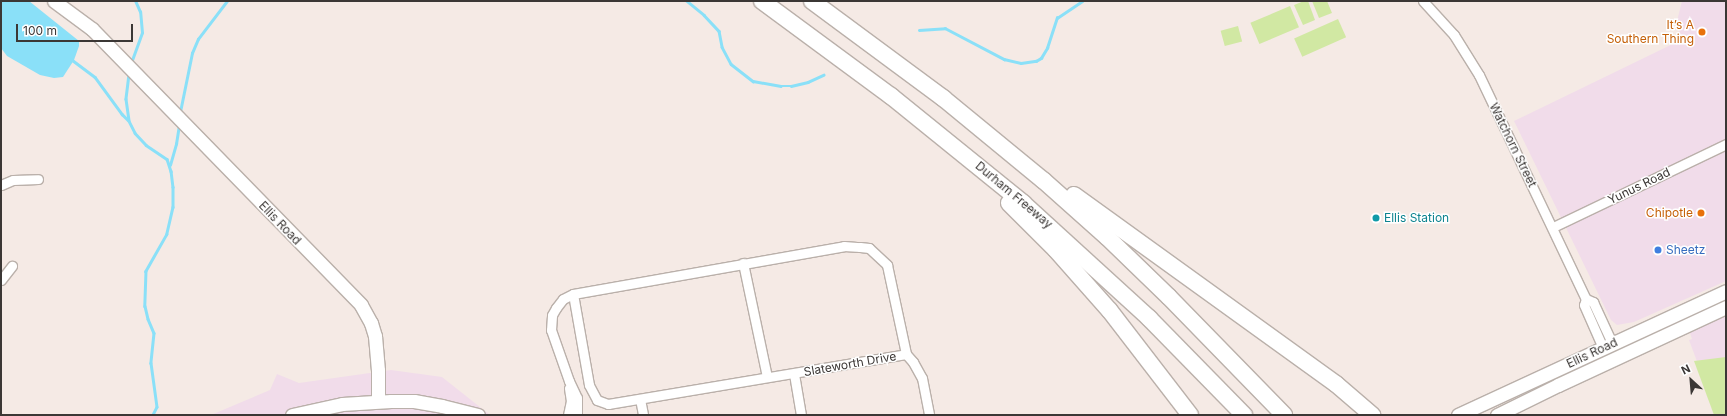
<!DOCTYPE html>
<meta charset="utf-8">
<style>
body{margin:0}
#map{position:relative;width:1727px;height:416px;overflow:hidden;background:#f5eae5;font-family:Inter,sans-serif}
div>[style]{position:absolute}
.commercial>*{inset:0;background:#f1dcea}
.green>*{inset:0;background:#d1e8a3;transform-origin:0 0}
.water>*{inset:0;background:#8ae0f8}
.stream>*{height:2.5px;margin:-1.25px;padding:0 1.25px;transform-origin:1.25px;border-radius:1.25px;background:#8ae0f8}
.roads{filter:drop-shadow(1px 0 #bab0aa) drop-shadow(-1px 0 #bab0aa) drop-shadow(0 1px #bab0aa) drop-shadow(0 -1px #bab0aa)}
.street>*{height:9px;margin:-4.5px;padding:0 4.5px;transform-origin:4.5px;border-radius:4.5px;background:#fff}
.secondary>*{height:13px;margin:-6.5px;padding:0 6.5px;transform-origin:6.5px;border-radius:6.5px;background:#fff}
.highway>*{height:16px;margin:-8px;padding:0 8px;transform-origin:8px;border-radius:8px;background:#fff}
.dots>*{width:11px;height:11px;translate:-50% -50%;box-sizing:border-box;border:2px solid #fff;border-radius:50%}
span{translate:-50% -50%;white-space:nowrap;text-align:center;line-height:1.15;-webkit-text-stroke:3px #fff;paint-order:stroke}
.food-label{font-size:12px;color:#c56008}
.right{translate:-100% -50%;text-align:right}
.street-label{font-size:12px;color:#3b3735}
.culture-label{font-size:12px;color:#0d838f}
.left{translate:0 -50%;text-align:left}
.shop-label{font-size:12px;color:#366cbe}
.frame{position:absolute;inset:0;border:2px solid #3b3735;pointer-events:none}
.north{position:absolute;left:1671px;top:360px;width:40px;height:40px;-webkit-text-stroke:3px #fff;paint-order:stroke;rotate:334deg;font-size:11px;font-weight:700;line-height:16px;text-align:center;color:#3b3735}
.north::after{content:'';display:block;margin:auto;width:14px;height:18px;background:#3b3735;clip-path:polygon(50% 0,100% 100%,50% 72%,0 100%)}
.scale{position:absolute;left:16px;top:24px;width:117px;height:18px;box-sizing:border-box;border:2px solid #3b3735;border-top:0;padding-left:5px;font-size:12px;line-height:14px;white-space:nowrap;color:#3b3735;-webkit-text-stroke:3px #fff;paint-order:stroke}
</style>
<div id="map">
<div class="commercial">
<div style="clip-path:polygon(1682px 1px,1726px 1px,1726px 281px,1634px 322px,1617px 325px,1611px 320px,1514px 121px,1681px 40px,1677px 21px)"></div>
<div style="clip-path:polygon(1726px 313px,1726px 415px,1717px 415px,1689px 340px,1692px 339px,1689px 330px)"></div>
<div style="clip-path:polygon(391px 370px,442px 377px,490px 415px,211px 415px,270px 390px,277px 374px,299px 383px)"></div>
</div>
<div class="green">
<div style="clip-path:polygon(1304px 1px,1308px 1px,1315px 20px,1303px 25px,1294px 5px)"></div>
<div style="clip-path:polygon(1312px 1px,1327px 1px,1332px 13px,1319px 18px)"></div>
<div style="left:1290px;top:6px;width:23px;height:43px;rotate:67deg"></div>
<div style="left:1338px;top:19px;width:20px;height:48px;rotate:66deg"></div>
<div style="left:1238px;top:26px;width:16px;height:18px;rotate:75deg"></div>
<div style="clip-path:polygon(1726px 357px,1726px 415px,1714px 415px,1694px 361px)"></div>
</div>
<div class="water">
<div style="clip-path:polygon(1px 1px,29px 1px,79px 41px,79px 46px,74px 60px,63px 77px,54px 78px,40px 75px,7px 56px,1px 48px)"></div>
</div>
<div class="stream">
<div style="left:687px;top:1px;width:22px;rotate:39deg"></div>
<div style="left:704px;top:15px;width:22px;rotate:47deg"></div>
<div style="left:719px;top:31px;width:16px;rotate:79deg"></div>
<div style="left:722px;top:47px;width:19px;rotate:62deg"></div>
<div style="left:731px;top:64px;width:28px;rotate:38deg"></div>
<div style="left:753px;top:81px;width:28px;rotate:10deg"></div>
<div style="left:781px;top:86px;width:10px"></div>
<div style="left:791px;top:86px;width:17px;rotate:-13deg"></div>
<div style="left:808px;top:82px;width:17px;rotate:-25deg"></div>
<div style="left:919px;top:30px;width:26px;rotate:-4deg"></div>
<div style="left:945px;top:28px;width:67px;rotate:27.7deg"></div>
<div style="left:1004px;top:59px;width:17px;rotate:13deg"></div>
<div style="left:1021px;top:63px;width:15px;rotate:-8deg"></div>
<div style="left:1036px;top:61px;width:6px;rotate:-31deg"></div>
<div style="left:1041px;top:58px;width:12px;rotate:-59deg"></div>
<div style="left:1047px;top:48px;width:32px;rotate:-72deg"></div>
<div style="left:1057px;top:18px;width:30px;rotate:-34deg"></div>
<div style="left:71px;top:59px;width:30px;rotate:37deg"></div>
<div style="left:95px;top:77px;width:46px;rotate:53.9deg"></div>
<div style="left:122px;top:114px;width:8px;rotate:45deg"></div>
<div style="left:131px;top:63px;width:32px;rotate:-70deg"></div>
<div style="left:142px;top:33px;width:21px;rotate:-95deg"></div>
<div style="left:140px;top:12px;width:12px;rotate:-114deg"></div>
<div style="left:129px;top:74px;width:25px;rotate:97deg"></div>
<div style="left:126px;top:99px;width:22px;rotate:82deg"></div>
<div style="left:129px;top:121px;width:13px;rotate:63deg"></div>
<div style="left:135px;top:133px;width:16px;rotate:47deg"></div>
<div style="left:146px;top:145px;width:25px;rotate:34deg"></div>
<div style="left:167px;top:159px;width:13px;rotate:72deg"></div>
<div style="left:171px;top:171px;width:16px;rotate:83deg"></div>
<div style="left:173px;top:187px;width:20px;rotate:90deg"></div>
<div style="left:173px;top:207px;width:28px;rotate:103deg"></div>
<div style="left:167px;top:234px;width:43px;rotate:119.6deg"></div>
<div style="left:146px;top:271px;width:35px;rotate:92deg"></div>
<div style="left:145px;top:306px;width:13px;rotate:77deg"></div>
<div style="left:148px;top:319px;width:15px;rotate:67deg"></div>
<div style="left:154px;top:333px;width:30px;rotate:96deg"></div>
<div style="left:151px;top:363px;width:44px;rotate:82.2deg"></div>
<div style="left:157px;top:407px;width:9px;rotate:117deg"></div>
<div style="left:180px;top:112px;width:60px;rotate:-78.5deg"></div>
<div style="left:192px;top:53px;width:15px;rotate:-67deg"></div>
<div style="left:198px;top:39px;width:48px;rotate:-52.7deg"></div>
<div style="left:170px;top:165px;width:22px;rotate:-74deg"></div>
<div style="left:176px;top:144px;width:19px;rotate:-81deg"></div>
</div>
<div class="roads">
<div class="street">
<div style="left:1423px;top:1px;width:46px;rotate:47.6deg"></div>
<div style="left:1454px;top:35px;width:47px;rotate:58deg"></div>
<div style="left:1479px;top:75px;width:248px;rotate:64.5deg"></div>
<div style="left:1586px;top:299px;width:6px;rotate:108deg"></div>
<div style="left:1584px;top:305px;width:47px;rotate:66.2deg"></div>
<div style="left:1px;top:185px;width:13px;rotate:-23deg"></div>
<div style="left:13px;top:180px;width:25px;rotate:-2deg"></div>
<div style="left:1553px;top:227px;width:192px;rotate:-25.6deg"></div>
<div style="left:743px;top:263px;width:116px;rotate:78.1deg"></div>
<div style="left:1px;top:280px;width:18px;rotate:-52deg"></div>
<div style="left:573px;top:294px;width:92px;rotate:80deg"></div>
<div style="left:589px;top:385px;width:17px;rotate:62deg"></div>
<div style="left:597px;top:400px;width:12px;rotate:20deg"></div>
<div style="left:608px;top:404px;width:302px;rotate:-9.5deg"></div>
<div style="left:1586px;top:299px;width:8px;rotate:23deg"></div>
<div style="left:1593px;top:302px;width:45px;rotate:65.1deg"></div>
<div style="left:906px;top:354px;width:11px;rotate:49deg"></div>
<div style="left:913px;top:362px;width:18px;rotate:61deg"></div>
<div style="left:922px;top:378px;width:38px;rotate:79deg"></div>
<div style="left:794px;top:374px;width:42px;rotate:80.3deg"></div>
<div style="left:640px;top:399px;width:16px;rotate:79deg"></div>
<div style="left:568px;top:415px;width:14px;rotate:-78deg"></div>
<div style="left:571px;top:401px;width:13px;rotate:-99deg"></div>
<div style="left:577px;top:415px;width:17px;rotate:-90deg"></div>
<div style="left:577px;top:398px;width:19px;rotate:-115deg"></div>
<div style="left:569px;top:381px;width:54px;rotate:-109.4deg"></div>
<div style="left:551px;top:330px;width:15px;rotate:-86deg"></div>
<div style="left:552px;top:315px;width:8px;rotate:-60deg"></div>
<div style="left:556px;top:308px;width:11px;rotate:-52deg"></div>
<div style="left:563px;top:299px;width:11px;rotate:-27deg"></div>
<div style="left:573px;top:294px;width:275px;rotate:-10deg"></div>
<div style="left:844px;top:246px;width:16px;rotate:4deg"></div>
<div style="left:860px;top:247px;width:9px;rotate:6deg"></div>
<div style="left:869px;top:248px;width:25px;rotate:43deg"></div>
<div style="left:887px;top:265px;width:91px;rotate:77.9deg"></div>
</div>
<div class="secondary">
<div style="left:54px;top:1px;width:47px;rotate:36.4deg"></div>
<div style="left:92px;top:29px;width:385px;rotate:45.7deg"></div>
<div style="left:361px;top:305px;width:21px;rotate:61deg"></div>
<div style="left:371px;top:323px;width:14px;rotate:73deg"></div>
<div style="left:375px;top:336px;width:34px;rotate:85deg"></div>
<div style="left:378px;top:370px;width:31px;rotate:90deg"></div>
<div style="left:292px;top:415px;width:51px;rotate:-12.4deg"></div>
<div style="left:342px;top:404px;width:49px;rotate:-3.5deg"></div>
<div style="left:391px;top:401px;width:23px"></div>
<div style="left:414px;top:401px;width:28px;rotate:10deg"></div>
<div style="left:442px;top:406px;width:37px;rotate:14deg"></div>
<div style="left:1458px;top:415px;width:295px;rotate:-24.8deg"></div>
<div style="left:1497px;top:415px;width:68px;rotate:-26.2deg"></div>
<div style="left:1558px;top:385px;width:185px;rotate:-24.9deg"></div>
</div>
<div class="highway">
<div style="left:762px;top:1px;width:160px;rotate:36.4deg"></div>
<div style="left:891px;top:96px;width:170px;rotate:39deg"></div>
<div style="left:1023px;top:203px;width:171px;rotate:42.4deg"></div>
<div style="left:1149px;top:318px;width:136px;rotate:45.6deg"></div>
<div style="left:812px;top:1px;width:163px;rotate:36.5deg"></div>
<div style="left:943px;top:98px;width:129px;rotate:39.4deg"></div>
<div style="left:1043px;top:180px;width:86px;rotate:41.7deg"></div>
<div style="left:1107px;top:237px;width:86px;rotate:44.1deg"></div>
<div style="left:1169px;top:297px;width:165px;rotate:45.7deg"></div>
<div style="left:1074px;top:195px;width:323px;rotate:35.8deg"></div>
<div style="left:1336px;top:384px;width:48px;rotate:40.7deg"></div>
<div style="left:1009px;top:203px;width:66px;rotate:45deg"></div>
<div style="left:1056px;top:250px;width:81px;rotate:48.5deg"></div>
<div style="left:1110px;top:311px;width:131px;rotate:52.4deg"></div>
</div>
</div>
<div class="dots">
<div style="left:1702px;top:32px;background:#e8710a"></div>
<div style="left:1701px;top:213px;background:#e8710a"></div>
<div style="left:1376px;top:218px;background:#0f9aa8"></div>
<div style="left:1658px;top:250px;background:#3f7fe0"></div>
</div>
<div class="food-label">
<span class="right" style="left:1694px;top:32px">It’s A<br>Southern Thing</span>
<span class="right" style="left:1693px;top:213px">Chipotle</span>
</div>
<div class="street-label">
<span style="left:1513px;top:145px;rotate:64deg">Watchorn Street</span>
<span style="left:1639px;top:186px;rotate:-26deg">Yunus Road</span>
<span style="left:1014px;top:195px;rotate:40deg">Durham Freeway</span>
<span style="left:280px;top:223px;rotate:46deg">Ellis Road</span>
<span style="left:1592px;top:353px;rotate:-25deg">Ellis Road</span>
<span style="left:850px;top:364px;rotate:-10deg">Slateworth Drive</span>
</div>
<div class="culture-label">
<span class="left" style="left:1384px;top:218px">Ellis Station</span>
</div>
<div class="shop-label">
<span class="left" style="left:1666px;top:250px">Sheetz</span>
</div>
<div class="frame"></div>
<div class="north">N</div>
<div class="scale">100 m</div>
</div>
